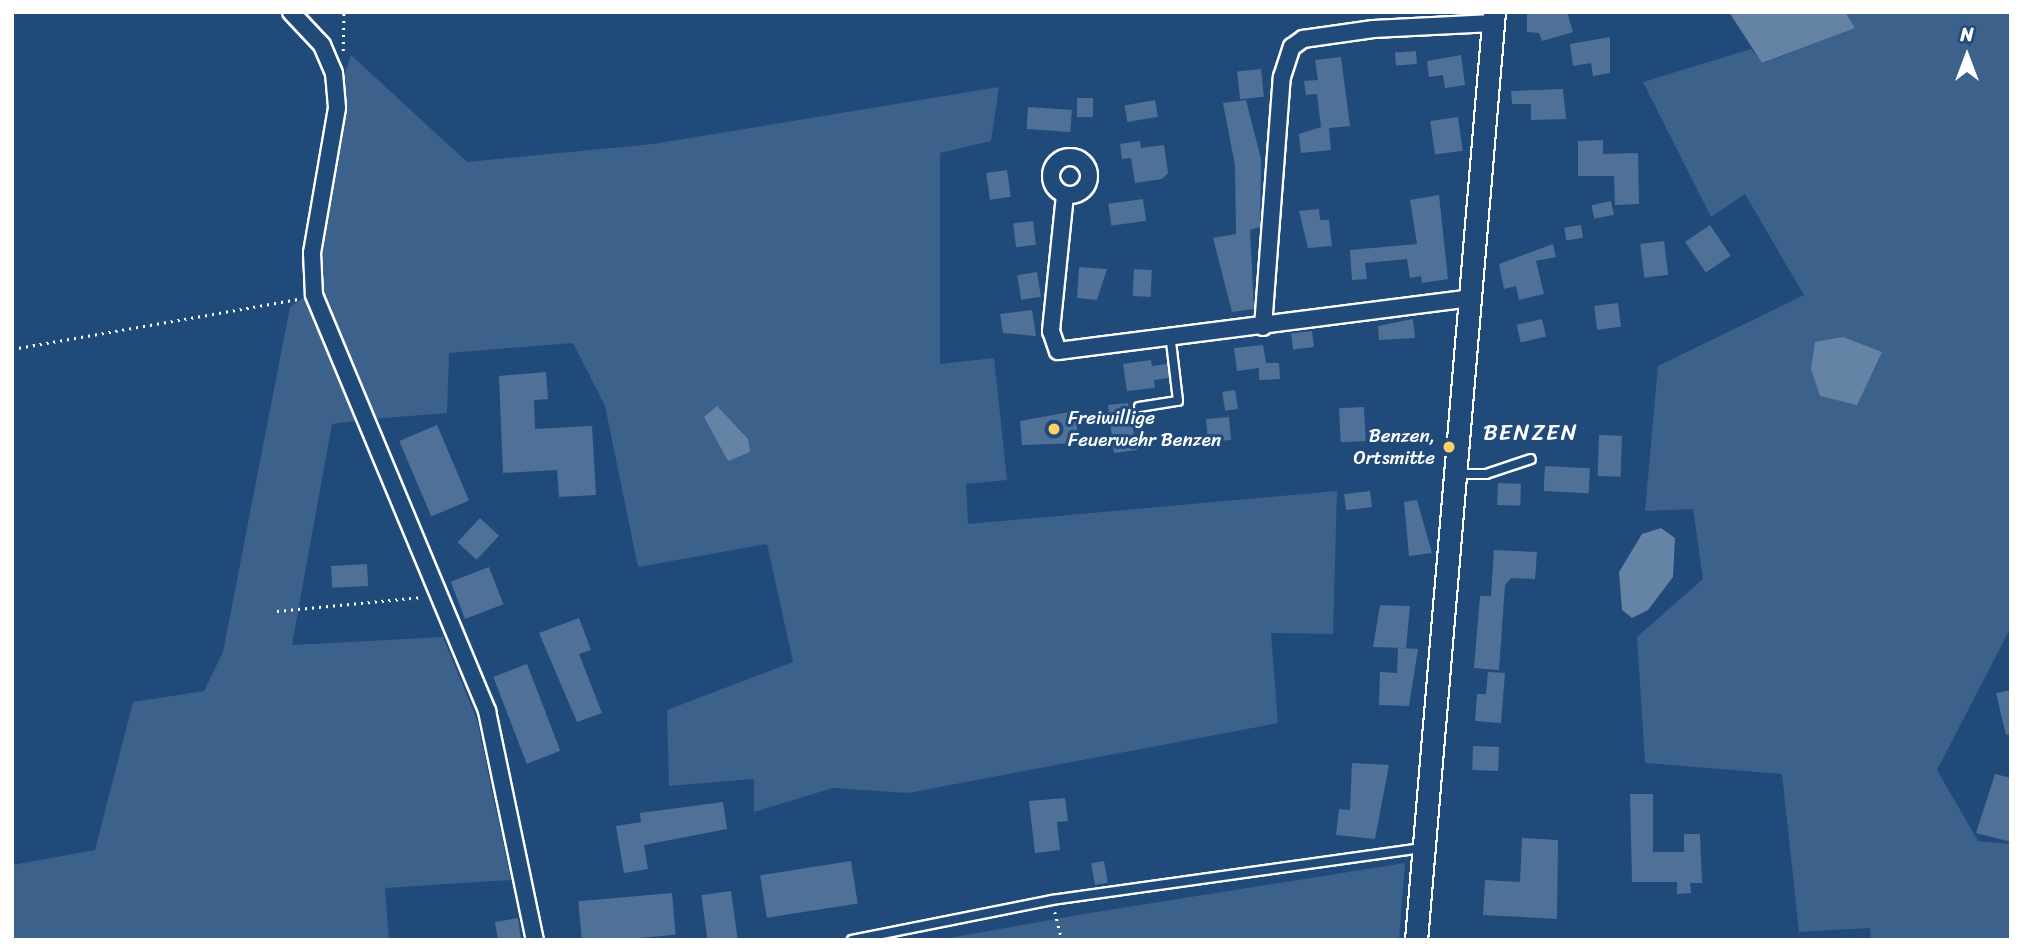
<!DOCTYPE html>
<style>
body{margin:0}
#map{position:relative;width:2023px;height:952px;overflow:hidden;background:#1f4a7a;font-family:Sriracha,sans-serif}
div>[style]{position:absolute}
.green>*{inset:0;background:#3c618b}
.water>*{inset:0;background:#6583a4}
.building>*{inset:0;background:#507197;transform-origin:0 0}
.path>*{height:2.5px;margin-top:-1.25px;transform-origin:0;background:repeating-linear-gradient(90deg,#fff 0 2px,transparent 0 7px)}
.roads{filter:drop-shadow(2px 0 #fff) drop-shadow(-2px 0 #fff) drop-shadow(0 2px #fff) drop-shadow(0 -2px #fff)}
.lane>*{height:8px;margin:-4px;padding:0 4px;transform-origin:4px;border-radius:4px;background:#1f4a7a}
.street>*{height:16px;margin:-8px;padding:0 8px;transform-origin:8px;border-radius:8px;background:#1f4a7a}
.street>.ring{margin:-8px;padding:0;box-sizing:content-box;background:none;border:16px solid #1f4a7a;border-radius:50%}
.secondary>*{height:21px;margin:-10.5px;padding:0 10.5px;transform-origin:10.5px;border-radius:10.5px;background:#1f4a7a}
.dots>*{width:19px;height:19px;translate:-50% -50%;box-sizing:border-box;border:4px solid #1f4a7a;border-radius:50%}
span{translate:-50% -50%;white-space:nowrap;text-align:center;line-height:1.15;-webkit-text-stroke:6px #1f4a7a;paint-order:stroke}
.poi-label{font-size:19px;color:#fff}
.left{translate:0 -50%;text-align:left}
.right{translate:-100% -50%;text-align:right}
.quarter-label{font-size:23px;color:#fff;letter-spacing:2px}
.frame{position:absolute;inset:0;border:14px solid #fff;pointer-events:none}
.north{position:absolute;left:1932px;top:21px;width:70px;height:70px;-webkit-text-stroke:5px #1f4a7a;paint-order:stroke;rotate:0deg;font-size:19px;font-weight:700;line-height:28px;text-align:center;color:#fff}
.north::after{content:'';display:block;margin:auto;width:24px;height:32px;background:#fff;clip-path:polygon(50% 0,100% 100%,50% 72%,0 100%)}
</style>
<div id="map">
<div class="green">
<div style="clip-path:polygon(1845px 12px,2011px 12px,2009px 631px,1937px 770px,1978px 841px,2011px 844px,2011px 940px,1871px 940px,1870px 928px,1799px 932px,1782px 774px,1645px 763px,1637px 637px,1703px 579px,1693px 509px,1645px 511px,1658px 366px,1804px 295px,1745px 194px,1711px 217px,1643px 82px,1751px 49px,1763px 63px,1854px 28px)"></div>
<div style="clip-path:polygon(351px 55px,467px 162px,653px 144px,999px 87px,991px 141px,940px 153px,940px 364px,994px 358px,1007px 480px,966px 484px,968px 524px,1337px 491px,1333px 634px,1271px 633px,1278px 723px,908px 793px,833px 788px,754px 812px,754px 779px,669px 786px,667px 710px,793px 662px,767px 544px,638px 567px,605px 406px,573px 343px,449px 353px,447px 413px,372px 419px,320px 299px,320px 216px,346px 110px,343px 80px)"></div>
<div style="clip-path:polygon(308px 294px,357px 421px,332px 424px,292px 645px,443px 637px,477px 720px,511px 880px,385px 888px,389px 940px,12px 940px,12px 865px,95px 850px,133px 702px,204px 691px,223px 652px,290px 307px)"></div>
<div style="clip-path:polygon(1405px 863px,1399px 940px,937px 940px,1090px 913px)"></div>
</div>
<div class="water">
<div style="clip-path:polygon(1729px 12px,1845px 12px,1855px 28px,1762px 63px)"></div>
<div style="clip-path:polygon(1843px 337px,1882px 352px,1857px 405px,1820px 396px,1811px 369px,1815px 342px)"></div>
<div style="clip-path:polygon(717px 406px,748px 439px,750px 452px,728px 461px,704px 417px)"></div>
<div style="clip-path:polygon(1661px 528px,1675px 538px,1673px 577px,1648px 610px,1632px 618px,1622px 610px,1619px 572px,1642px 534px)"></div>
</div>
<div class="building">
<div style="clip-path:polygon(1527px 12px,1567px 12px,1573px 32px,1542px 41px,1539px 33px,1527px 32px)"></div>
<div style="clip-path:polygon(1610px 37px,1610px 73px,1593px 76px,1591px 63px,1573px 66px,1570px 44px)"></div>
<div style="left:1416px;top:51px;width:13px;height:21px;rotate:86deg"></div>
<div style="clip-path:polygon(1461px 55px,1465px 85px,1445px 88px,1443px 75px,1429px 77px,1427px 61px)"></div>
<div style="clip-path:polygon(1341px 57px,1350px 126px,1329px 128px,1331px 150px,1301px 153px,1299px 134px,1321px 127px,1317px 94px,1306px 95px,1304px 81px,1318px 80px,1315px 60px)"></div>
<div style="left:1261px;top:69px;width:28px;height:24px;rotate:84deg"></div>
<div style="clip-path:polygon(1511px 91px,1563px 89px,1566px 119px,1531px 120px,1531px 104px,1512px 104px)"></div>
<div style="left:1077px;top:98px;width:16px;height:19px"></div>
<div style="left:1155px;top:100px;width:17px;height:31px;rotate:80deg"></div>
<div style="clip-path:polygon(1246px 100px,1261px 159px,1260px 227px,1250px 230px,1254px 309px,1232px 312px,1213px 238px,1236px 234px,1235px 165px,1223px 103px)"></div>
<div style="left:1028px;top:107px;width:44px;height:22px;rotate:4deg"></div>
<div style="left:1458px;top:117px;width:34px;height:28px;rotate:82deg"></div>
<div style="clip-path:polygon(1603px 140px,1603px 154px,1638px 153px,1639px 204px,1615px 205px,1614px 176px,1578px 176px,1578px 141px)"></div>
<div style="clip-path:polygon(1140px 141px,1141px 148px,1164px 145px,1168px 173px,1162px 179px,1135px 183px,1131px 158px,1122px 159px,1120px 144px)"></div>
<div style="left:1007px;top:170px;width:27px;height:21px;rotate:82deg"></div>
<div style="clip-path:polygon(1439px 195px,1448px 279px,1422px 283px,1421px 276px,1410px 278px,1407px 259px,1365px 263px,1367px 279px,1352px 280px,1350px 250px,1417px 244px,1410px 200px)"></div>
<div style="left:1143px;top:199px;width:22px;height:35px;rotate:82deg"></div>
<div style="left:1611px;top:201px;width:14px;height:20px;rotate:78deg"></div>
<div style="clip-path:polygon(1319px 209px,1320px 220px,1329px 220px,1332px 246px,1308px 248px,1299px 211px)"></div>
<div style="left:1033px;top:221px;width:24px;height:20px;rotate:83deg"></div>
<div style="left:1581px;top:225px;width:13px;height:17px;rotate:81deg"></div>
<div style="left:1710px;top:225px;width:37px;height:30px;rotate:56deg"></div>
<div style="left:1664px;top:241px;width:34px;height:24px;rotate:83deg"></div>
<div style="clip-path:polygon(1553px 244px,1556px 257px,1536px 261px,1544px 294px,1519px 300px,1516px 286px,1504px 289px,1499px 264px)"></div>
<div style="clip-path:polygon(1079px 267px,1107px 269px,1097px 300px,1077px 298px)"></div>
<div style="left:1134px;top:269px;width:18px;height:27px;rotate:3deg"></div>
<div style="left:1037px;top:272px;width:25px;height:20px;rotate:81deg"></div>
<div style="left:1618px;top:303px;width:24px;height:24px;rotate:83deg"></div>
<div style="clip-path:polygon(1032px 310px,1036px 336px,1003px 333px,1000px 314px)"></div>
<div style="clip-path:polygon(1413px 319px,1415px 338px,1379px 340px,1378px 326px)"></div>
<div style="left:1542px;top:319px;width:18px;height:26px;rotate:77deg"></div>
<div style="left:1312px;top:331px;width:16px;height:21px;rotate:83deg"></div>
<div style="clip-path:polygon(1263px 345px,1266px 363px,1279px 363px,1280px 379px,1259px 380px,1259px 368px,1237px 371px,1234px 348px)"></div>
<div style="clip-path:polygon(1151px 360px,1152px 366px,1167px 364px,1169px 378px,1154px 380px,1155px 388px,1127px 391px,1123px 364px)"></div>
<div style="clip-path:polygon(546px 372px,548px 399px,534px 400px,535px 429px,592px 426px,596px 495px,559px 497px,557px 470px,503px 473px,499px 376px)"></div>
<div style="left:1235px;top:390px;width:19px;height:13px;rotate:81deg"></div>
<div style="clip-path:polygon(1128px 403px,1137px 450px,1114px 453px,1108px 405px)"></div>
<div style="left:1364px;top:407px;width:34px;height:25px;rotate:87deg"></div>
<div style="clip-path:polygon(1075px 411px,1079px 443px,1022px 445px,1020px 421px)"></div>
<div style="left:1229px;top:417px;width:23px;height:23px;rotate:85deg"></div>
<div style="left:437px;top:425px;width:82px;height:41px;rotate:67deg"></div>
<div style="left:1599px;top:435px;width:23px;height:41px;rotate:2deg"></div>
<div style="left:1545px;top:466px;width:45px;height:25px;rotate:3deg"></div>
<div style="left:1498px;top:483px;width:23px;height:22px;rotate:2deg"></div>
<div style="left:1370px;top:491px;width:16px;height:26px;rotate:83deg"></div>
<div style="clip-path:polygon(1417px 500px,1432px 553px,1409px 556px,1404px 502px)"></div>
<div style="left:480px;top:518px;width:26px;height:33px;rotate:43deg"></div>
<div style="clip-path:polygon(1494px 550px,1537px 552px,1535px 579px,1511px 578px,1505px 585px,1499px 670px,1474px 668px,1480px 596px,1491px 596px)"></div>
<div style="left:367px;top:564px;width:22px;height:36px;rotate:87deg"></div>
<div style="left:489px;top:567px;width:40px;height:41px;rotate:69deg"></div>
<div style="clip-path:polygon(1380px 605px,1410px 606px,1406px 648px,1373px 647px)"></div>
<div style="clip-path:polygon(579px 618px,591px 650px,579px 654px,602px 713px,577px 722px,539px 633px)"></div>
<div style="clip-path:polygon(1398px 648px,1418px 649px,1409px 706px,1379px 705px,1380px 672px,1397px 673px)"></div>
<div style="left:527px;top:664px;width:93px;height:36px;rotate:69deg"></div>
<div style="clip-path:polygon(1488px 672px,1505px 673px,1501px 723px,1475px 721px,1477px 694px,1486px 694px)"></div>
<div style="clip-path:polygon(2011px 690px,2011px 734px,2006px 735px,1996px 693px)"></div>
<div style="left:1473px;top:746px;width:26px;height:24px;rotate:2deg"></div>
<div style="clip-path:polygon(1352px 763px,1389px 765px,1375px 839px,1336px 835px,1339px 809px,1350px 810px)"></div>
<div style="clip-path:polygon(1995px 774px,2011px 778px,2011px 842px,1976px 833px)"></div>
<div style="clip-path:polygon(1630px 794px,1653px 794px,1653px 852px,1684px 852px,1684px 834px,1700px 834px,1702px 883px,1690px 883px,1691px 893px,1677px 894px,1677px 882px,1632px 882px)"></div>
<div style="clip-path:polygon(1065px 798px,1068px 821px,1057px 822px,1060px 850px,1035px 853px,1029px 801px)"></div>
<div style="clip-path:polygon(723px 802px,727px 829px,644px 845px,648px 869px,624px 873px,616px 826px,641px 822px,640px 813px)"></div>
<div style="clip-path:polygon(1522px 838px,1558px 840px,1557px 919px,1483px 915px,1485px 880px,1520px 882px)"></div>
<div style="left:851px;top:861px;width:43px;height:92px;rotate:81deg"></div>
<div style="left:1104px;top:861px;width:22px;height:13px;rotate:80deg"></div>
<div style="left:731px;top:891px;width:49px;height:30px;rotate:82deg"></div>
<div style="left:672px;top:893px;width:42px;height:94px;rotate:85deg"></div>
<div style="clip-path:polygon(518px 918px,521px 940px,498px 940px,495px 922px)"></div>
</div>
<div class="path">
<div style="left:343px;top:51px;width:39px;rotate:-89deg"></div>
<div style="left:12px;top:349px;width:291px;rotate:-9.9deg"></div>
<div style="left:277px;top:611px;width:146px;rotate:-5.5deg"></div>
<div style="left:1055px;top:912px;width:29px;rotate:76deg"></div>
</div>
<div class="roads">
<div class="lane">
<div style="left:1139px;top:407px;width:39px;rotate:-9deg"></div>
<div style="left:1178px;top:401px;width:60px;rotate:-96.7deg"></div>
<div style="left:1456px;top:474px;width:30px"></div>
<div style="left:1486px;top:474px;width:47px;rotate:-18.4deg"></div>
<div style="left:852px;top:940px;width:204px;rotate:-11.3deg"></div>
<div style="left:1052px;top:900px;width:375px;rotate:-8deg"></div>
</div>
<div class="street">
<div style="left:291px;top:12px;width:45px;rotate:46.8deg"></div>
<div style="left:322px;top:45px;width:30px;rotate:67deg"></div>
<div style="left:334px;top:73px;width:35px;rotate:85deg"></div>
<div style="left:337px;top:108px;width:147px;rotate:99.8deg"></div>
<div style="left:312px;top:253px;width:42px;rotate:87.3deg"></div>
<div style="left:314px;top:295px;width:451px;rotate:67.4deg"></div>
<div style="left:487px;top:711px;width:234px;rotate:78.2deg"></div>
<div class="ring" style="left:1051px;top:157px;width:22px;height:22px"></div>
<div style="left:1065px;top:195px;width:137px;rotate:95.9deg"></div>
<div style="left:1051px;top:331px;width:21px;rotate:71deg"></div>
<div style="left:1058px;top:351px;width:414px;rotate:-7.3deg"></div>
<div style="left:1263px;top:327px;width:251px;rotate:-85.7deg"></div>
<div style="left:1282px;top:77px;width:32px;rotate:-72deg"></div>
<div style="left:1292px;top:47px;width:14px;rotate:-36deg"></div>
<div style="left:1303px;top:39px;width:71px;rotate:-8.1deg"></div>
<div style="left:1373px;top:29px;width:120px;rotate:-2.9deg"></div>
</div>
<div class="secondary">
<div style="left:1416px;top:940px;width:931px;rotate:-85.2deg"></div>
</div>
</div>
<div class="dots">
<div style="left:1054px;top:429px;background:#ffd166"></div>
<div style="left:1449px;top:447px;background:#ffd166"></div>
</div>
<div class="poi-label">
<span class="left" style="left:1068px;top:429px">Freiwillige<br>Feuerwehr Benzen</span>
<span class="right" style="left:1435px;top:447px">Benzen,<br>Ortsmitte</span>
</div>
<div class="quarter-label">
<span style="left:1531px;top:433px">BENZEN</span>
</div>
<div class="frame"></div>
<div class="north">N</div>
</div>
